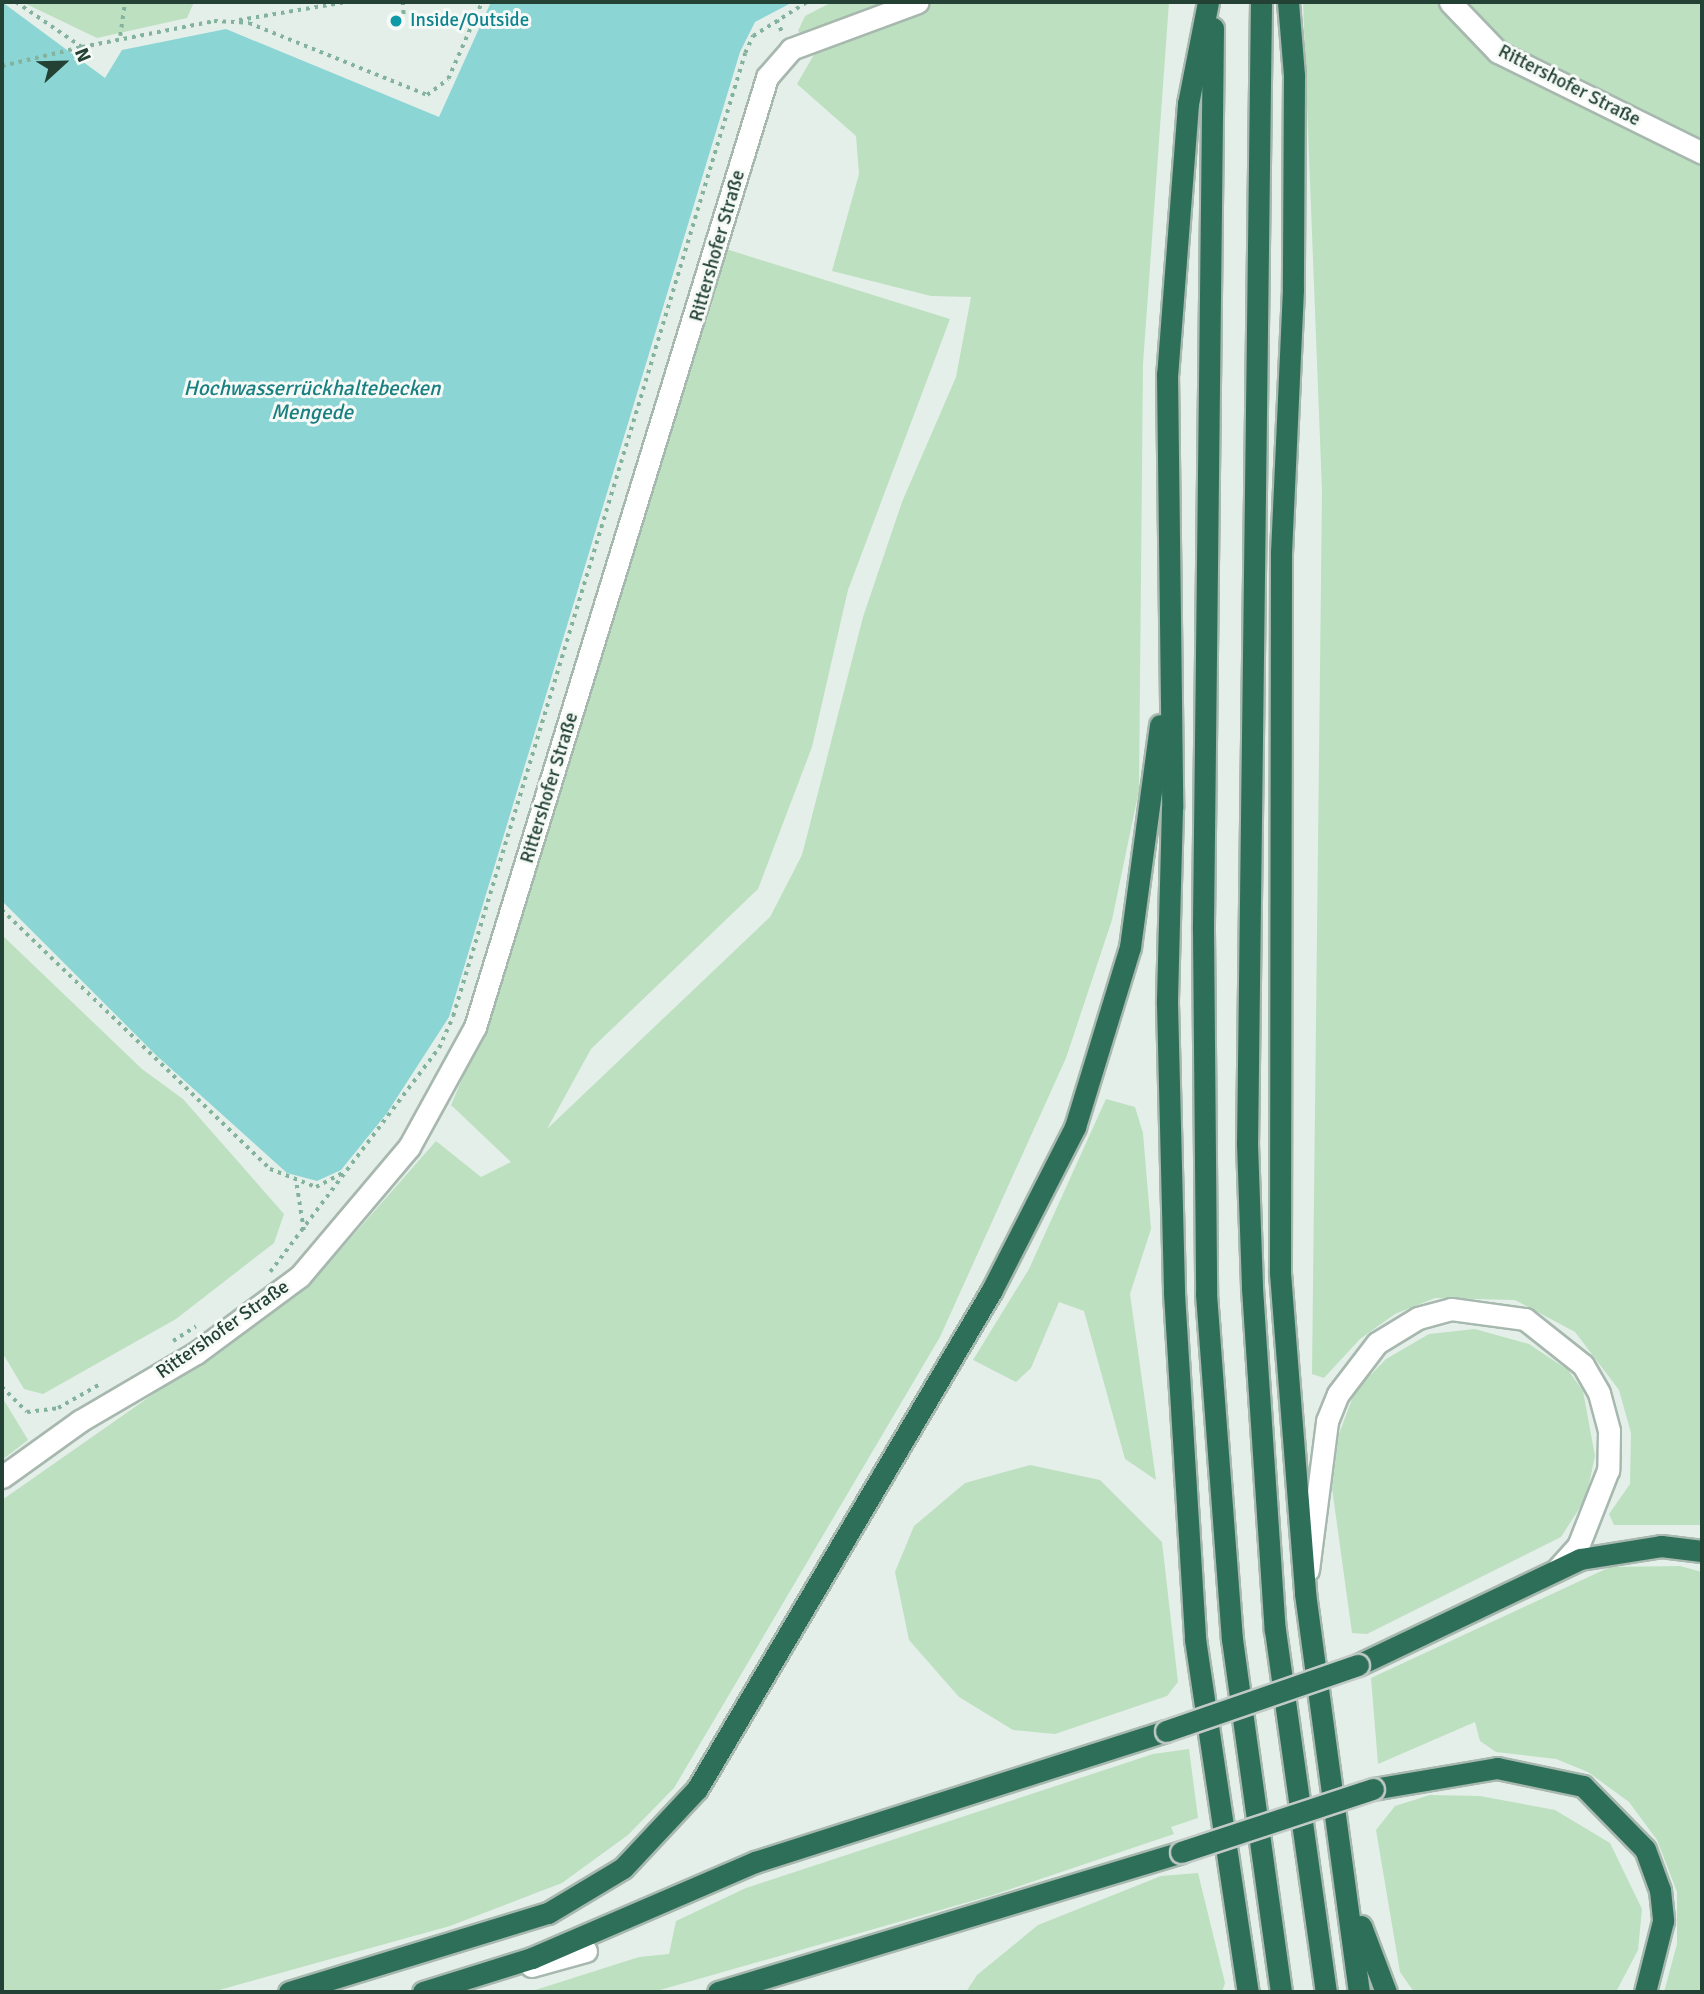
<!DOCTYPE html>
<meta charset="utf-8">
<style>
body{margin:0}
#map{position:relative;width:1704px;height:1994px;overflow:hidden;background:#e5efe9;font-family:Signika,sans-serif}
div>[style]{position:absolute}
.green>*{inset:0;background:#bde0c1}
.water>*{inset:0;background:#8bd5d5}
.path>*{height:3.5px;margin-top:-1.75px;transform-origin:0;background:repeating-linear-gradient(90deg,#84b39d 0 3.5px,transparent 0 8.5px)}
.roads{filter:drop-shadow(2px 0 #a7b8af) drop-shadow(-2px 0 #a7b8af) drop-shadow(0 2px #a7b8af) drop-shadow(0 -2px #a7b8af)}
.minor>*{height:21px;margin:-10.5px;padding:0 10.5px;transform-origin:10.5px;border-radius:10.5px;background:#fff}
.highway>*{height:21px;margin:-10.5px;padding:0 10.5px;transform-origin:10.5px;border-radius:10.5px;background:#2d6f58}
.bridges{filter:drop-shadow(2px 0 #c1cac6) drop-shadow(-2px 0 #c1cac6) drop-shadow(0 2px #c1cac6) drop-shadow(0 -2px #c1cac6)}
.highway-bridge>*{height:21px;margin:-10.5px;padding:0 10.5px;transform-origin:10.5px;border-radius:10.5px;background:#2d6f58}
.dots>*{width:19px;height:19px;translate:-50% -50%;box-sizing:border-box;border:4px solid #f6faf7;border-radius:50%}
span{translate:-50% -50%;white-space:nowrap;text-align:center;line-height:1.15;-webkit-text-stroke:6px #f6faf7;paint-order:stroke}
.culture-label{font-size:19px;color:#0d838f}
.left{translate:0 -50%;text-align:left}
.street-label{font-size:19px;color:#234235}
.water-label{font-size:21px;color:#197f81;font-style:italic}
.frame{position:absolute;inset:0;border:4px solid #234235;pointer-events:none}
.north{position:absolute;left:28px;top:28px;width:70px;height:70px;-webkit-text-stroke:5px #f6faf7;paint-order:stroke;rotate:68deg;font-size:19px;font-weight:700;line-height:28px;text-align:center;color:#234235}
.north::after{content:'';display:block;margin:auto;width:24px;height:32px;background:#234235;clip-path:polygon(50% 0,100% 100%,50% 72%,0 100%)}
</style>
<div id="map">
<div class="green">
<div style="clip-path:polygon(22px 2px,194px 2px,187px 18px,97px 38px)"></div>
<div style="clip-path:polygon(832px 2px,1169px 2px,1143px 364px,1139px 790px,1112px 920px,1066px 1058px,940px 1337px,674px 1788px,628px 1835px,562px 1883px,450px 1926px,212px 1992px,2px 1992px,2px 1500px,282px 1304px,327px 1265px,436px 1141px,481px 1177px,511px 1162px,451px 1105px,501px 988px,726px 249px,950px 319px,848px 590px,812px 747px,758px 889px,591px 1049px,547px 1129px,770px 917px,802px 855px,863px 617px,902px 502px,956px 377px,971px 297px,931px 296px,832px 271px,859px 174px,856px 136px,797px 84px,816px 51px,798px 31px,805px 16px)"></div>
<div style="clip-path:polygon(1303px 2px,1702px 2px,1702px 1525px,1614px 1525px,1609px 1514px,1630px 1484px,1631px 1433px,1619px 1390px,1575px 1332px,1515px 1300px,1435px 1298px,1395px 1314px,1360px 1339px,1324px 1378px,1312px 1374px,1322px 491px)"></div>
<div style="clip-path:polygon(2px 935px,142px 1069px,183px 1099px,284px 1214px,274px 1243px,176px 1319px,43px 1394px,24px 1389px,2px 1352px)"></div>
<div style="clip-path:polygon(1106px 1099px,1135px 1107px,1143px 1133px,1151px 1229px,1130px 1294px,1156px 1480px,1125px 1459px,1084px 1311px,1059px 1302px,1031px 1368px,1016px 1382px,973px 1360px,1029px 1269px)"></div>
<div style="clip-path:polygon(1475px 1329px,1529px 1344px,1568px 1370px,1583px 1391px,1595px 1456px,1586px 1498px,1561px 1537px,1367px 1634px,1352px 1633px,1332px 1488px,1339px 1434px,1355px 1391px,1386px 1359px,1429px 1334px)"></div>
<div style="clip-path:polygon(2px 1397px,28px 1440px,2px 1460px)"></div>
<div style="clip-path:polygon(1030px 1465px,1100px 1480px,1162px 1542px,1178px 1682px,1167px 1696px,1055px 1734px,1013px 1730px,959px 1697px,909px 1640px,895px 1572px,914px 1526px,965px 1483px)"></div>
<div style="clip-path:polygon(1680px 1566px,1702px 1572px,1702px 1992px,1664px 1992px,1677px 1944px,1677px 1892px,1657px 1840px,1629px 1802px,1588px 1772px,1556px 1759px,1496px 1752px,1480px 1741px,1475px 1722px,1378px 1764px,1371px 1678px,1610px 1567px)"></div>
<div style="clip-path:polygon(1189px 1749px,1198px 1818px,1171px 1827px,1174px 1834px,993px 1895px,653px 1992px,529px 1992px,639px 1957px,669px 1954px,676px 1921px,746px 1888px,1153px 1754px)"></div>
<div style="clip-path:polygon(1430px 1795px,1480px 1796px,1555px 1810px,1610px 1843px,1642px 1909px,1638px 1950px,1616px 1992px,1414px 1992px,1400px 1972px,1376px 1830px,1395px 1806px)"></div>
<div style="clip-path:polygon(1198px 1873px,1225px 1983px,1222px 1992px,966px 1992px,977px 1975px,1038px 1925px,1161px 1876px)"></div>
</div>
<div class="water">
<div style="clip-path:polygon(2px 2px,105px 78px,122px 50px,226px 29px,439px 117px,491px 2px,793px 2px,755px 22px,740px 52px,449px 1017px,387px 1113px,341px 1170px,317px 1181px,287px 1173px,157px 1056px,2px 901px)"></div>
</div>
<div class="path">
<div style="left:16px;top:2px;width:80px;rotate:34.3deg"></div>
<div style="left:82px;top:47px;width:135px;rotate:-11.1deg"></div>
<div style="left:214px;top:21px;width:35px;rotate:3deg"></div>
<div style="left:249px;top:23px;width:192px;rotate:22deg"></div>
<div style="left:427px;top:95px;width:26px;rotate:-37deg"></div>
<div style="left:448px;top:79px;width:84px;rotate:-66.2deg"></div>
<div style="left:403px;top:2px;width:14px;rotate:86deg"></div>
<div style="left:239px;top:20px;width:109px;rotate:-9.5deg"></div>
<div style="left:777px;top:20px;width:15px;rotate:67deg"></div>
<div style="left:120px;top:36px;width:34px;rotate:-82deg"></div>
<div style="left:2px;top:66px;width:82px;rotate:-13.4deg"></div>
<div style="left:2px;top:910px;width:373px;rotate:44deg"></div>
<div style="left:270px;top:1169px;width:49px;rotate:21.4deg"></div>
<div style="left:316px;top:1187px;width:32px;rotate:-28deg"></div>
<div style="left:297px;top:1185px;width:46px;rotate:81.2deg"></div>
<div style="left:270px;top:1272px;width:281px;rotate:-53deg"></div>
<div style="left:439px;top:1048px;width:35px;rotate:-66deg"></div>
<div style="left:453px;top:1016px;width:1006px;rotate:-73.13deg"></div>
<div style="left:745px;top:53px;width:19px;rotate:-65deg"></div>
<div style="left:753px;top:36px;width:64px;rotate:-32.2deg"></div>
<div style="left:173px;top:1341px;width:27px;rotate:-33deg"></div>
<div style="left:2px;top:1387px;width:35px;rotate:45deg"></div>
<div style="left:27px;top:1412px;width:31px;rotate:-7deg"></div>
<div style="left:58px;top:1408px;width:48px;rotate:-29.7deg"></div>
</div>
<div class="roads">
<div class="minor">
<div style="left:1450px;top:2px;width:69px;rotate:46.2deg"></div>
<div style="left:1498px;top:52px;width:228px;rotate:26.3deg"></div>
<div style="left:2px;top:1477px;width:96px;rotate:-35.7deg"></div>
<div style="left:80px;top:1421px;width:134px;rotate:-30.4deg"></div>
<div style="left:196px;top:1353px;width:129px;rotate:-36.5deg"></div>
<div style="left:300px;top:1276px;width:169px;rotate:-49.8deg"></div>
<div style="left:409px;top:1147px;width:137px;rotate:-61.2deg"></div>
<div style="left:475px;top:1027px;width:994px;rotate:-72.91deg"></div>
<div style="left:767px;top:77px;width:37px;rotate:-49deg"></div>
<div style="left:791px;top:49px;width:135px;rotate:-20.3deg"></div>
<div style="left:1308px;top:1570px;width:150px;rotate:-82.7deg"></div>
<div style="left:1327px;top:1421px;width:29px;rotate:-68deg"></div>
<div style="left:1338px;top:1394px;width:64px;rotate:-52.6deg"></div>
<div style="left:1377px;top:1343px;width:48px;rotate:-31.4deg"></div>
<div style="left:1418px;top:1318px;width:34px;rotate:-15deg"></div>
<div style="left:1451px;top:1309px;width:75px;rotate:7.7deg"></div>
<div style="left:1525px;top:1319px;width:74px;rotate:38.4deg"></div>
<div style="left:1583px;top:1365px;width:32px;rotate:60deg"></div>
<div style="left:1599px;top:1393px;width:39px;rotate:75deg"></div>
<div style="left:1609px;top:1431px;width:39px;rotate:91deg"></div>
<div style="left:1608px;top:1470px;width:82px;rotate:111.5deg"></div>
<div style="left:1578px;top:1546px;width:31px;rotate:132deg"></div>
<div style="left:531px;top:1966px;width:57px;rotate:-15.3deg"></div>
</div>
<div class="highway">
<div style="left:1208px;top:2px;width:104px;rotate:101.1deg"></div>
<div style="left:1188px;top:104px;width:271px;rotate:94.4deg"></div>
<div style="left:1167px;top:374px;width:434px;rotate:89.3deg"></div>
<div style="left:1172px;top:808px;width:195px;rotate:91.5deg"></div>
<div style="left:1167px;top:1003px;width:290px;rotate:88.6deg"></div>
<div style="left:1174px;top:1293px;width:347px;rotate:86.5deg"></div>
<div style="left:1195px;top:1639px;width:357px;rotate:81.5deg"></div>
<div style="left:1261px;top:2px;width:1141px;rotate:90.7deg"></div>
<div style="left:1247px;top:1143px;width:145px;rotate:88deg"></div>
<div style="left:1252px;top:1288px;width:343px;rotate:86.2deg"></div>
<div style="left:1275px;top:1630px;width:366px;rotate:82deg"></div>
<div style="left:1288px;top:2px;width:73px;rotate:85.3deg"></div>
<div style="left:1294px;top:75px;width:214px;rotate:90.3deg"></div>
<div style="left:1293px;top:289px;width:263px;rotate:92.6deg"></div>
<div style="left:1281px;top:552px;width:721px;rotate:90.08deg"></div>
<div style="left:1280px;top:1273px;width:321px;rotate:85.5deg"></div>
<div style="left:1305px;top:1593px;width:403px;rotate:82.3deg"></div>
<div style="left:1213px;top:28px;width:902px;rotate:90.64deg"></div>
<div style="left:1203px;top:930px;width:364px;rotate:89.5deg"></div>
<div style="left:1206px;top:1294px;width:346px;rotate:85.7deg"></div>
<div style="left:1232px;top:1639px;width:356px;rotate:82.1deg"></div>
<div style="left:1358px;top:1665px;width:246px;rotate:-25.5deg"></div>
<div style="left:1580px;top:1559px;width:82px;rotate:-9.1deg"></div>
<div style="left:1661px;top:1546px;width:41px;rotate:7deg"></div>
<div style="left:1373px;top:1789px;width:126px;rotate:-9.6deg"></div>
<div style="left:1497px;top:1768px;width:88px;rotate:11.8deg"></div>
<div style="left:1583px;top:1786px;width:88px;rotate:45.5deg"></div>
<div style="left:1645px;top:1849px;width:44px;rotate:69.9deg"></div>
<div style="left:1660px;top:1890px;width:31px;rotate:84deg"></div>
<div style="left:1663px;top:1921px;width:73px;rotate:104.2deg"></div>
<div style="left:1361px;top:1926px;width:71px;rotate:69.3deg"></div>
<div style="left:289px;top:1992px;width:271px;rotate:-17deg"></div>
<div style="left:548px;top:1913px;width:87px;rotate:-31deg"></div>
<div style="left:623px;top:1868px;width:108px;rotate:-46.9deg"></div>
<div style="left:697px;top:1789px;width:580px;rotate:-59.41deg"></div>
<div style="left:992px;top:1290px;width:183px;rotate:-63deg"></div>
<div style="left:1075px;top:1127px;width:188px;rotate:-73deg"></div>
<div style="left:1130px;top:947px;width:224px;rotate:-82.3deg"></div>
<div style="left:423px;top:1992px;width:114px;rotate:-17.3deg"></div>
<div style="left:532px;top:1958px;width:243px;rotate:-23.3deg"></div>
<div style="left:755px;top:1862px;width:431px;rotate:-17.7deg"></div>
<div style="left:718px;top:1992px;width:484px;rotate:-16.8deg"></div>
</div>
</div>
<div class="bridges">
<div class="highway-bridge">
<div style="left:1166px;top:1731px;width:203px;rotate:-19deg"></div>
<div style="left:1181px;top:1852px;width:202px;rotate:-18.2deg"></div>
</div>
</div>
<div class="dots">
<div style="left:396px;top:21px;background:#0f9aa8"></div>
</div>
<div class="culture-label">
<span class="left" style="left:410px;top:21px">Inside/Outside</span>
</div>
<div class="street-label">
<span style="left:1569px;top:86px;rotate:27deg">Rittershofer Straße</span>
<span style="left:718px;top:246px;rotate:-74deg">Rittershofer Straße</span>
<span style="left:550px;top:788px;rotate:-73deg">Rittershofer Straße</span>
<span style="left:223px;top:1330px;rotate:-35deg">Rittershofer Straße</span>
</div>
<div class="water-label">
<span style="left:312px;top:400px">Hochwasserrückhaltebecken<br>Mengede</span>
</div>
<div class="frame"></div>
<div class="north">N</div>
</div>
